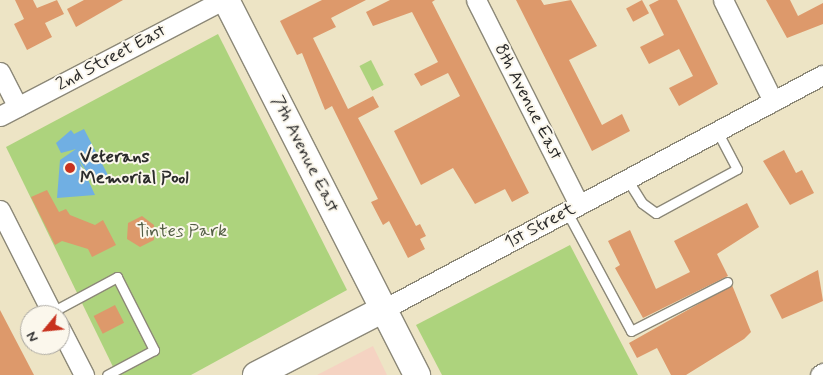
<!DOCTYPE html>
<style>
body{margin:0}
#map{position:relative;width:823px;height:375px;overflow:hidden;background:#ede4c5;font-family:Mynerve,sans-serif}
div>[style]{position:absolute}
.built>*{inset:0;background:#f5d3c2}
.green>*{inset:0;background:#add37d;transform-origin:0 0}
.water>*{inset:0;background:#70afe3}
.building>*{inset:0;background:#dd996b;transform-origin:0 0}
.roads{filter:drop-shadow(1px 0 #8c8878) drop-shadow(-1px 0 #8c8878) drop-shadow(0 1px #8c8878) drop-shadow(0 -1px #8c8878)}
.lane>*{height:9px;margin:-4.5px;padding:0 4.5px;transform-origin:4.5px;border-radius:4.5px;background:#fff}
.street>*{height:19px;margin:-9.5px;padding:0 9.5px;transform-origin:9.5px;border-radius:9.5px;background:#fff}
.secondary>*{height:26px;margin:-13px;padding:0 13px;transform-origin:13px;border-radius:13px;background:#fff}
.dots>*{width:14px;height:14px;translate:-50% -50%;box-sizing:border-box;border:2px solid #fbf7ec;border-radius:50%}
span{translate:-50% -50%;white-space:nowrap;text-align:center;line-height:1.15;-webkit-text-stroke:4px #fbf7ec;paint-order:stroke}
.street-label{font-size:18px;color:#2b2b2b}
.poi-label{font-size:18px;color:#2b2b2b;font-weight:700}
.left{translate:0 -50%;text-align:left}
.park-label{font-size:18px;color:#525d44}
.north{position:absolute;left:20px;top:305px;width:50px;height:50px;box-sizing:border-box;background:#fbf7ec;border:1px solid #a8a59f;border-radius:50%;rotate:242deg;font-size:14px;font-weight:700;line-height:20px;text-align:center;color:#2b2b2b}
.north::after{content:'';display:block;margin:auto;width:18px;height:22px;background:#c8321e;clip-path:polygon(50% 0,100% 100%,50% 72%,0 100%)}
</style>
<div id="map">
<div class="built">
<div style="clip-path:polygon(373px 346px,387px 375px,317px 375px)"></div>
</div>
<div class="green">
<div style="clip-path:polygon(218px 34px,347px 290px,191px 375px,117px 375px,6px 147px)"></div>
<div style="left:371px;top:60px;width:28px;height:13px;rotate:63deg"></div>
<div style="clip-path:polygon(570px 245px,638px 375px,442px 375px,416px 325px)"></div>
</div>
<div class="water">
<div style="clip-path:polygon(84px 129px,109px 177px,94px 184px,78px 158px,95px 195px,57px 198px,60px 160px,76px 149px,61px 153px,56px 143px,71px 130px,74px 134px)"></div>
</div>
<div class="building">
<div style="clip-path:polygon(15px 0,33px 0,37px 8px,57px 0,64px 14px,45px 23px,52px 37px,27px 50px,14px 24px,24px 19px)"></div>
<div style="clip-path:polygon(84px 0,123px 0,76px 27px,67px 9px)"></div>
<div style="clip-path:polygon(322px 0,366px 0,331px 18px,336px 27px,313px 38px,348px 109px,373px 96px,379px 107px,358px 118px,416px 226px,420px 224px,426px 236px,420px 239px,425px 249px,408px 258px,389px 221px,383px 225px,371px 202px,378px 199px,332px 106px,325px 110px,302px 53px,297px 55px,280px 21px)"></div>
<div style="clip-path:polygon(390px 0,435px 0,432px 2px,529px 193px,512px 202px,505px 189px,475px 204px,453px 168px,421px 185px,394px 131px,460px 96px,448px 73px,421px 86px,414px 74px,438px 62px,412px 12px,373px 26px,366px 12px)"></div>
<div style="clip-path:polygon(516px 0,541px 0,544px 5px,571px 0,597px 46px,569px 60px,602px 125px,622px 114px,630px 131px,592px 151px)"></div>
<div style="left:642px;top:0;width:15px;height:18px;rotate:62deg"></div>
<div style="clip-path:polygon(659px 0,677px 0,718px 84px,679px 106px,669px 88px,693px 76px,679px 49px,649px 64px,640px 47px,664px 35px,649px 5px)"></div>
<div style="clip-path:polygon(766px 0,790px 0,798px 16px,823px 3px,823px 24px,787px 38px)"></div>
<div style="clip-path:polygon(784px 150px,796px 173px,802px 170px,814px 193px,790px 205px,763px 161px)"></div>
<div style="clip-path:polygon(47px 190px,59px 212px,66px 209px,70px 215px,95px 225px,103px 220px,116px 245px,92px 257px,88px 249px,62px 241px,55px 245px,31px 197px)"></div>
<div style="clip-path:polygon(747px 203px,759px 227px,717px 254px,728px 276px,643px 318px,615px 268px,620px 265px,608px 241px,630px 230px,656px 289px,690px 272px,674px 241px)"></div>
<div style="clip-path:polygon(142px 216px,154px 225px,154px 240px,140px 247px,127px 239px,128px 223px)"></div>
<div style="clip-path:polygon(818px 270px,823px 301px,782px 319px,770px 295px)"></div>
<div style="clip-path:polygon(732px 285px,751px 332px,744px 339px,686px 375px,671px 375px,657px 348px,637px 358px,629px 343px)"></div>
<div style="left:115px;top:305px;width:20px;height:24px;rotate:63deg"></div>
<div style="clip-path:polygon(0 310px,34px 375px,0 375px)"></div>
</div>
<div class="roads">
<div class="lane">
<div style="left:627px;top:179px;width:28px;rotate:58deg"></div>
<div style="left:642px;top:203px;width:17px;rotate:36deg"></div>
<div style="left:656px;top:213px;width:92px;rotate:-28.5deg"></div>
<div style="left:737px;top:169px;width:43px;rotate:-117.8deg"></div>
<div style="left:567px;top:212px;width:135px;rotate:61.7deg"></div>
<div style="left:631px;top:331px;width:108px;rotate:-27deg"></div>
<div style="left:52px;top:312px;width:74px;rotate:-28.3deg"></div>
<div style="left:117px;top:277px;width:82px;rotate:63.1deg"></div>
<div style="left:154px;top:350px;width:53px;rotate:152deg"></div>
</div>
<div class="street">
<div style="left:476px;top:0;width:229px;rotate:63.3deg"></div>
<div style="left:723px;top:0;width:113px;rotate:63.7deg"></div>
<div style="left:0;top:72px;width:39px;rotate:63deg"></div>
<div style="left:0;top:116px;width:251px;rotate:-27.5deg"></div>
<div style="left:0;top:210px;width:118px;rotate:63.2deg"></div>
<div style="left:384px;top:309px;width:497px;rotate:-28.1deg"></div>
<div style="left:60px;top:328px;width:53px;rotate:62.9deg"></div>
<div style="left:820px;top:375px;width:4px;rotate:-34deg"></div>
</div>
<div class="secondary">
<div style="left:226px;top:0;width:421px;rotate:63deg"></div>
<div style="left:256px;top:375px;width:144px;rotate:-27.3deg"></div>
</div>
</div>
<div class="dots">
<div style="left:70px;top:168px;background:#c8321e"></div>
</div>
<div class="street-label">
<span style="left:111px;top:58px;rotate:-28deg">2nd Street East</span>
<span style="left:528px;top:102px;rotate:63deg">8th Avenue East</span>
<span style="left:305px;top:154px;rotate:63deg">7th Avenue East</span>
<span style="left:540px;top:226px;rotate:-28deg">1st Street</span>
</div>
<div class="poi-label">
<span class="left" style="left:80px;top:168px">Veterans<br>Memorial Pool</span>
</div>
<div class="park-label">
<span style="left:182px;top:231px">Tintes Park</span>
</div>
<div class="north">N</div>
</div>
